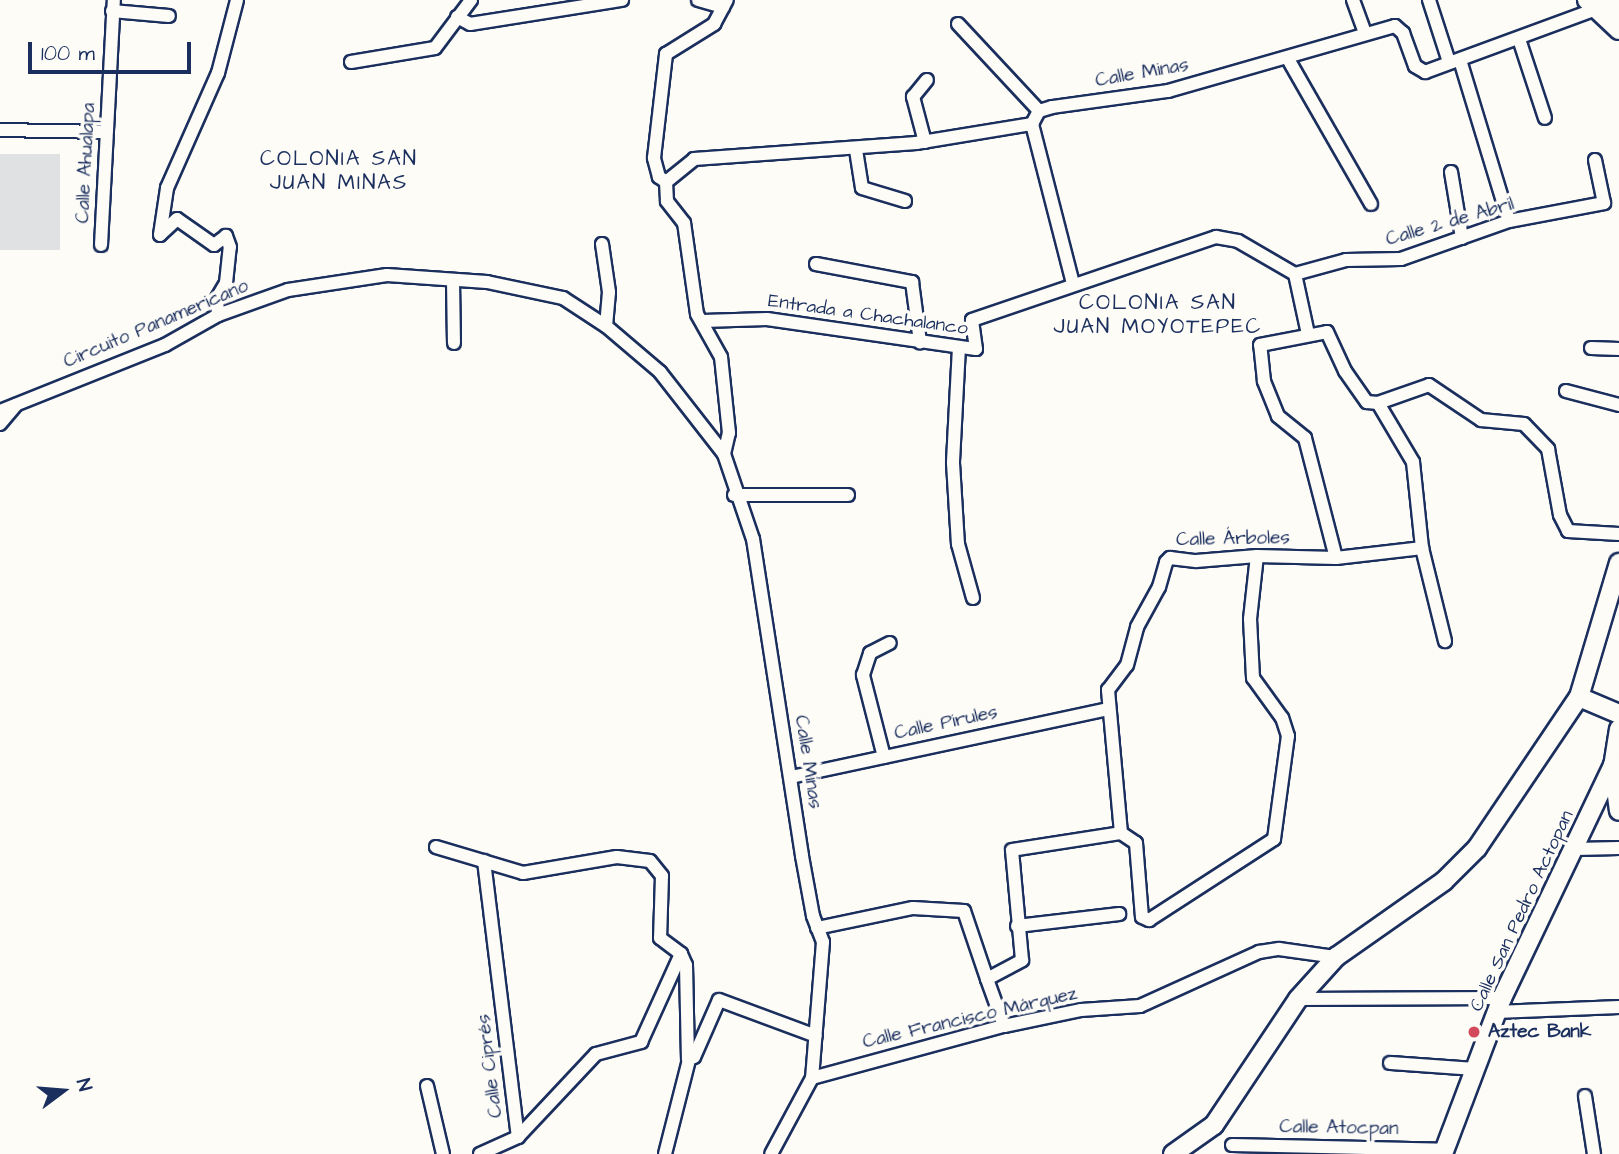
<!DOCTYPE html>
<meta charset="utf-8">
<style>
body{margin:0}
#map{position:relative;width:1619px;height:1154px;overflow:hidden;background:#fdfcf7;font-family:"Architects Daughter",sans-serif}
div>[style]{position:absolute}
.green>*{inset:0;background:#e0e1e3;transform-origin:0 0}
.roads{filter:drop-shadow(2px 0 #1b2f5e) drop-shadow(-2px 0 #1b2f5e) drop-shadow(0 2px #1b2f5e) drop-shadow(0 -2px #1b2f5e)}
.street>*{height:12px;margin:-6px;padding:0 6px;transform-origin:6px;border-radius:6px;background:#fdfcf7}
.secondary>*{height:18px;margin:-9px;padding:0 9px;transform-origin:9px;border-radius:9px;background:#fdfcf7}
.dots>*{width:19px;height:19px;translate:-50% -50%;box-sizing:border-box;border:4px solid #fdfcf7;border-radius:50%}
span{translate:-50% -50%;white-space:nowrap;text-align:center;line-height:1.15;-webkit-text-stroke:7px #fdfcf7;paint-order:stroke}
.street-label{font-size:19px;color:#1b2f5e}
.poi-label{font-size:19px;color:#1b2f5e;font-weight:700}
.left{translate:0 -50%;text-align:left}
.neighbourhood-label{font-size:21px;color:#1b2f5e;letter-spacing:2px}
.north{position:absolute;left:28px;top:1056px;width:70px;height:70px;-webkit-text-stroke:5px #fdfcf7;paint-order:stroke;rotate:74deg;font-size:19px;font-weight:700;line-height:28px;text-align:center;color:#1b2f5e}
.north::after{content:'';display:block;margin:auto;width:24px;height:32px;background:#1b2f5e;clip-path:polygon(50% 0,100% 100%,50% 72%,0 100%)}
.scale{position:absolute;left:28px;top:42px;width:163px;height:32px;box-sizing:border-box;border:4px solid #1b2f5e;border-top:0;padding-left:9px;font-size:21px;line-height:24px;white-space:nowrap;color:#1b2f5e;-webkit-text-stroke:5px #fdfcf7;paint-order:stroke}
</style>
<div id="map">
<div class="green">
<div style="left:0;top:154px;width:60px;height:96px"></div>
</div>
<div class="roads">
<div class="street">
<div style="left:698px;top:0;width:26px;rotate:16deg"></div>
<div style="left:1353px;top:0;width:35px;rotate:70deg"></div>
<div style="left:1429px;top:0;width:65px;rotate:72.1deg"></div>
<div style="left:112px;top:11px;width:57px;rotate:5deg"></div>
<div style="left:457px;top:17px;width:15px;rotate:28deg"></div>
<div style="left:470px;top:24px;width:154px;rotate:-9deg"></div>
<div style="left:958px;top:24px;width:119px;rotate:47deg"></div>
<div style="left:1519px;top:39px;width:83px;rotate:71.8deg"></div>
<div style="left:1288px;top:59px;width:167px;rotate:60.2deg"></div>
<div style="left:1460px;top:60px;width:168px;rotate:73.1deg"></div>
<div style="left:351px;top:62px;width:85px;rotate:-9.5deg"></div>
<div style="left:435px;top:48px;width:60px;rotate:-53.1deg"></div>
<div style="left:1032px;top:124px;width:165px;rotate:75.6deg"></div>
<div style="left:0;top:130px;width:106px;rotate:1.1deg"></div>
<div style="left:925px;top:142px;width:47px;rotate:-104.9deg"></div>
<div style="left:913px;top:97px;width:22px;rotate:-51deg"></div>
<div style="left:856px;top:150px;width:38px;rotate:81deg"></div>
<div style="left:862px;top:188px;width:45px;rotate:16.8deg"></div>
<div style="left:1451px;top:172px;width:67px;rotate:80.5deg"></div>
<div style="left:666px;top:182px;width:36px;rotate:-39deg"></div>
<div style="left:694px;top:159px;width:223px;rotate:-4.1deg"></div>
<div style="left:916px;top:143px;width:118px;rotate:-9.3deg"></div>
<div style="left:1032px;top:124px;width:15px;rotate:-62deg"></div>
<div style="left:1039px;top:111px;width:14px;rotate:-17deg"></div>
<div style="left:1052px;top:107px;width:117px;rotate:-7.9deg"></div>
<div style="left:1168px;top:91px;width:236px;rotate:-16deg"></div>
<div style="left:1395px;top:26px;width:11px;rotate:41deg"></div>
<div style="left:1403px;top:33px;width:35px;rotate:70deg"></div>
<div style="left:1415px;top:66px;width:12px;rotate:31deg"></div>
<div style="left:1425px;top:72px;width:182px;rotate:-20.2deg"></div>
<div style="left:602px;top:244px;width:49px;rotate:81.7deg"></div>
<div style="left:609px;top:292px;width:34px;rotate:95deg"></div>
<div style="left:101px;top:245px;width:245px;rotate:-87deg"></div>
<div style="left:816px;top:264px;width:98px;rotate:10.6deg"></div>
<div style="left:912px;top:282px;width:61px;rotate:82.4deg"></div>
<div style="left:1295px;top:274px;width:61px;rotate:77.8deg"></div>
<div style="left:453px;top:281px;width:62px;rotate:89.1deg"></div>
<div style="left:218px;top:315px;width:17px;rotate:-93deg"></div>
<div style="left:217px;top:298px;width:17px;rotate:-59deg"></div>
<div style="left:226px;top:283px;width:36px;rotate:-84deg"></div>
<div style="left:230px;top:247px;width:12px;rotate:-110deg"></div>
<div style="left:226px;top:236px;width:15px;rotate:143deg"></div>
<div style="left:214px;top:245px;width:45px;rotate:-144.9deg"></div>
<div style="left:177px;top:219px;width:23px;rotate:137deg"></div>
<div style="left:160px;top:235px;width:48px;rotate:-81.5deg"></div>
<div style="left:167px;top:188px;width:126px;rotate:-66.1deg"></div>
<div style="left:218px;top:73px;width:75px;rotate:-75.4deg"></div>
<div style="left:703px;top:321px;width:64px;rotate:-1.8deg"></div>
<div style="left:767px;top:319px;width:211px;rotate:8.2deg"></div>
<div style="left:976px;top:349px;width:29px;rotate:-98deg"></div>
<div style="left:972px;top:320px;width:258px;rotate:-18.8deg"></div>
<div style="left:1216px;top:237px;width:22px;rotate:10deg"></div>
<div style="left:1238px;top:241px;width:66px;rotate:30.1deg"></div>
<div style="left:1295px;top:274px;width:53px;rotate:-15.4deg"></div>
<div style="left:1346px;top:260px;width:55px;rotate:-1deg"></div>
<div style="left:1401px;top:259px;width:114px;rotate:-19.4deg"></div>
<div style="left:1509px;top:221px;width:97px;rotate:-10.7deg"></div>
<div style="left:1604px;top:203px;width:44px;rotate:-101.8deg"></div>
<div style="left:959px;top:347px;width:116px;rotate:93deg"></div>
<div style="left:953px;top:463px;width:81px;rotate:86.5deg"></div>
<div style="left:958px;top:544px;width:56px;rotate:74.5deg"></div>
<div style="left:1591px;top:348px;width:28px;rotate:2deg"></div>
<div style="left:1566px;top:391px;width:55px;rotate:14.8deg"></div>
<div style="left:1378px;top:403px;width:69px;rotate:59.3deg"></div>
<div style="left:1413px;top:462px;width:86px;rotate:84deg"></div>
<div style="left:1422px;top:548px;width:96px;rotate:76.1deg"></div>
<div style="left:0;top:411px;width:178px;rotate:-21.8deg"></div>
<div style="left:165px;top:345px;width:61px;rotate:-29.5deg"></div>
<div style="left:218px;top:315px;width:74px;rotate:-19.7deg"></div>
<div style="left:288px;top:290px;width:100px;rotate:-8.6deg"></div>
<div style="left:387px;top:275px;width:100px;rotate:4deg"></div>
<div style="left:487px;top:282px;width:78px;rotate:11.9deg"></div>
<div style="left:563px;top:298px;width:51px;rotate:33.1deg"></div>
<div style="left:606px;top:326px;width:71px;rotate:40.4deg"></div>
<div style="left:660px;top:372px;width:104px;rotate:52deg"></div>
<div style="left:724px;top:454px;width:90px;rotate:71.2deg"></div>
<div style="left:753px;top:539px;width:321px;rotate:81.2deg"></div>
<div style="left:802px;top:856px;width:61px;rotate:79.6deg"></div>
<div style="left:813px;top:916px;width:28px;rotate:69deg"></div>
<div style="left:823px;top:942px;width:136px;rotate:94.6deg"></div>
<div style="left:812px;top:1078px;width:86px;rotate:118.3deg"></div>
<div style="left:0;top:424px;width:25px;rotate:-50deg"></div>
<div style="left:724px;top:454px;width:22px;rotate:-77deg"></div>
<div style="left:729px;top:433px;width:76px;rotate:-96deg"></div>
<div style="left:721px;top:357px;width:49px;rotate:-119.2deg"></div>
<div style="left:697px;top:314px;width:92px;rotate:-98.1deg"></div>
<div style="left:684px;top:223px;width:28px;rotate:-128deg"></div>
<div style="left:667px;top:201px;width:19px;rotate:-93deg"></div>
<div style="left:666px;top:182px;width:9px;rotate:-144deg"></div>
<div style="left:659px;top:177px;width:20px;rotate:-105deg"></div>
<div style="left:654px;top:158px;width:105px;rotate:-83.4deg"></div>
<div style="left:666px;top:54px;width:57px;rotate:-32deg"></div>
<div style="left:714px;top:24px;width:27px;rotate:-62deg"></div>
<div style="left:734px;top:495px;width:114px"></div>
<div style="left:1336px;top:558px;width:124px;rotate:-104.5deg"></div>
<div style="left:1305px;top:438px;width:35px;rotate:-141deg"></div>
<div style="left:1278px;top:416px;width:38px;rotate:-112deg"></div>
<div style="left:1264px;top:381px;width:36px;rotate:-96deg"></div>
<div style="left:1260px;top:345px;width:68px;rotate:-11deg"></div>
<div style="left:1327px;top:332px;width:43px;rotate:65.2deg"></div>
<div style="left:1345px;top:371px;width:38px;rotate:55deg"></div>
<div style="left:1367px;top:402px;width:11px;rotate:5deg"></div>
<div style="left:1378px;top:403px;width:54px;rotate:-19.4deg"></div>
<div style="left:1429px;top:385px;width:63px;rotate:33.9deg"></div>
<div style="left:1481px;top:420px;width:43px;rotate:5.3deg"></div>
<div style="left:1524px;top:424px;width:35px;rotate:46deg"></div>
<div style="left:1548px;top:449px;width:67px;rotate:79.7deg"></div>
<div style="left:1560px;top:515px;width:18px;rotate:63deg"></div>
<div style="left:1568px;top:531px;width:51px;rotate:3.4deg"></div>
<div style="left:884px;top:757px;width:85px;rotate:-104.4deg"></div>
<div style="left:863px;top:675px;width:23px;rotate:-72deg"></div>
<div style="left:870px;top:653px;width:22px;rotate:-27deg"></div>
<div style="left:791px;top:777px;width:325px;rotate:-12.1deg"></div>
<div style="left:1121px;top:833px;width:18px;rotate:34deg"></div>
<div style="left:1136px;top:843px;width:74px;rotate:85.4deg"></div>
<div style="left:1142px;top:917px;width:8px;rotate:23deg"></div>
<div style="left:1149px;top:920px;width:149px;rotate:-32.9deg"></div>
<div style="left:1274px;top:839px;width:104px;rotate:-82.3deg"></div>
<div style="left:1288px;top:736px;width:19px;rotate:-108deg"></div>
<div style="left:1282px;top:718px;width:49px;rotate:-125.9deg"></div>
<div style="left:1253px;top:678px;width:59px;rotate:-92.9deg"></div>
<div style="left:1250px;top:619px;width:63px;rotate:-83.7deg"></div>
<div style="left:1121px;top:833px;width:144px;rotate:-95.2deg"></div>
<div style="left:1108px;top:690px;width:31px;rotate:-53deg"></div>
<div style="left:1127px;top:665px;width:39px;rotate:-75deg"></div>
<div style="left:1137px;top:627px;width:46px;rotate:-61.2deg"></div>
<div style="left:1159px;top:587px;width:26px;rotate:-74deg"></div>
<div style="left:1166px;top:562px;width:6px;rotate:-45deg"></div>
<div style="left:1170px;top:558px;width:26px;rotate:7deg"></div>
<div style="left:1196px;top:561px;width:61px;rotate:-4.7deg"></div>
<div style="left:1257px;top:556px;width:79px;rotate:1.5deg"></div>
<div style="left:1336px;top:558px;width:87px;rotate:-6.6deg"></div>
<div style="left:436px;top:847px;width:91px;rotate:16.6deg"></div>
<div style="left:523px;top:873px;width:95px;rotate:-9.7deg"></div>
<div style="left:617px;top:857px;width:33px;rotate:7deg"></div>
<div style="left:650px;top:861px;width:19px;rotate:51deg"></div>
<div style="left:662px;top:876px;width:62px;rotate:91.8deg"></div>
<div style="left:660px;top:938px;width:26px;rotate:37deg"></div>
<div style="left:681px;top:954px;width:12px;rotate:66deg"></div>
<div style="left:686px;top:965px;width:94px;rotate:88.8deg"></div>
<div style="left:688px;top:1059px;width:6px;rotate:-18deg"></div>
<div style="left:694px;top:1057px;width:62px;rotate:-66.3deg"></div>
<div style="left:719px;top:1000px;width:103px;rotate:20.4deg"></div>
<div style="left:1575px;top:849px;width:44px;rotate:-1.3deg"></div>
<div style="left:484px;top:861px;width:278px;rotate:83deg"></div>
<div style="left:518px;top:1137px;width:114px;rotate:-46.8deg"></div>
<div style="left:596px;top:1054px;width:47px;rotate:-14.9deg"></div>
<div style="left:641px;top:1042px;width:97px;rotate:-65.6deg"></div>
<div style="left:1017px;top:926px;width:103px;rotate:-6.7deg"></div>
<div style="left:817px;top:928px;width:98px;rotate:-11.8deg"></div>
<div style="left:913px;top:908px;width:51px;rotate:3.4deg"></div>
<div style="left:964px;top:911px;width:72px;rotate:71.3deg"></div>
<div style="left:1298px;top:999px;width:204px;rotate:-0.3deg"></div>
<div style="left:1496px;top:1012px;width:123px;rotate:-2.3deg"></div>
<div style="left:1004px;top:1026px;width:50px;rotate:-109.9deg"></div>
<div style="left:987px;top:979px;width:40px;rotate:-28deg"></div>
<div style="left:1022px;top:960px;width:110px;rotate:-95.2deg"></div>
<div style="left:1012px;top:850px;width:110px;rotate:-8.9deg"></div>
<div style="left:1390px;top:1063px;width:86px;rotate:4deg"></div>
<div style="left:812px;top:1078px;width:199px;rotate:-15.2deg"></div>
<div style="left:1004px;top:1026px;width:79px;rotate:-11.7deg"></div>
<div style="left:1081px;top:1010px;width:59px;rotate:-3.9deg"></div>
<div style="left:1140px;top:1006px;width:131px;rotate:-24.4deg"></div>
<div style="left:1259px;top:952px;width:20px;rotate:-9deg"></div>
<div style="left:1279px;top:949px;width:58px;rotate:8deg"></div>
<div style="left:427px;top:1086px;width:70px;rotate:76.8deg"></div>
<div style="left:1585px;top:1096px;width:59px;rotate:81.2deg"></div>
<div style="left:1232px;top:1145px;width:213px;rotate:1.3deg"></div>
<div style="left:480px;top:1154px;width:42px;rotate:-24.1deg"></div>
<div style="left:665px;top:1154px;width:97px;rotate:-75.7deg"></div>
</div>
<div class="secondary">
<div style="left:1587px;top:0;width:44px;rotate:43.2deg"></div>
<div style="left:1609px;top:0;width:14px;rotate:45deg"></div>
<div style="left:1579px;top:697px;width:43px;rotate:23deg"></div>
<div style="left:1619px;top:729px;width:36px;rotate:99deg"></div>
<div style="left:1613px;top:765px;width:46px;rotate:82.6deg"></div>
<div style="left:1173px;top:1154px;width:50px;rotate:-35.3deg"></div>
<div style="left:1214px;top:1125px;width:151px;rotate:-56.3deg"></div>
<div style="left:1298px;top:999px;width:57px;rotate:-47.9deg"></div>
<div style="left:1336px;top:957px;width:132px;rotate:-35.1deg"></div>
<div style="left:1444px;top:881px;width:47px;rotate:-45deg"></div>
<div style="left:1477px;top:848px;width:182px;rotate:-56deg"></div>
<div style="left:1579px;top:697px;width:140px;rotate:-73.4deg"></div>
<div style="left:1443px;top:1154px;width:167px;rotate:-69.3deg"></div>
<div style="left:1502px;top:998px;width:258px;rotate:-64.5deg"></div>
</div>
</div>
<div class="dots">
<div style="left:1474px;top:1032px;background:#d1495b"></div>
</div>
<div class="street-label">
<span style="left:1142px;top:73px;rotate:-10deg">Calle Minas</span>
<span style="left:86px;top:163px;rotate:-87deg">Calle Ahualapa</span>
<span style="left:1450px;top:222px;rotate:-16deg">Calle 2 de Abril</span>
<span style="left:868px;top:315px;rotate:8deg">Entrada a Chachalanco</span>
<span style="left:156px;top:324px;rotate:-23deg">Circuito Panamericano</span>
<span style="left:1233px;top:539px;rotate:-1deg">Calle Árboles</span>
<span style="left:946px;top:723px;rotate:-12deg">Calle Pirules</span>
<span style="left:808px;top:762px;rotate:81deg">Calle Minas</span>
<span style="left:1522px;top:911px;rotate:-65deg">Calle San Pedro Actopan</span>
<span style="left:970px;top:1018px;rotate:-13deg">Calle Francisco Márquez</span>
<span style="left:490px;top:1066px;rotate:-97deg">Calle Ciprés</span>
<span style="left:1339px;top:1128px;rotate:1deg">Calle Atocpan</span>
</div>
<div class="poi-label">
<span class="left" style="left:1488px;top:1032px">Aztec Bank</span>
</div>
<div class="neighbourhood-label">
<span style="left:339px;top:171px">COLONIA SAN<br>JUAN MINAS</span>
<span style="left:1158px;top:315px">COLONIA SAN<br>JUAN MOYOTEPEC</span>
</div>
<div class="north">N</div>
<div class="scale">100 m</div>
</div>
